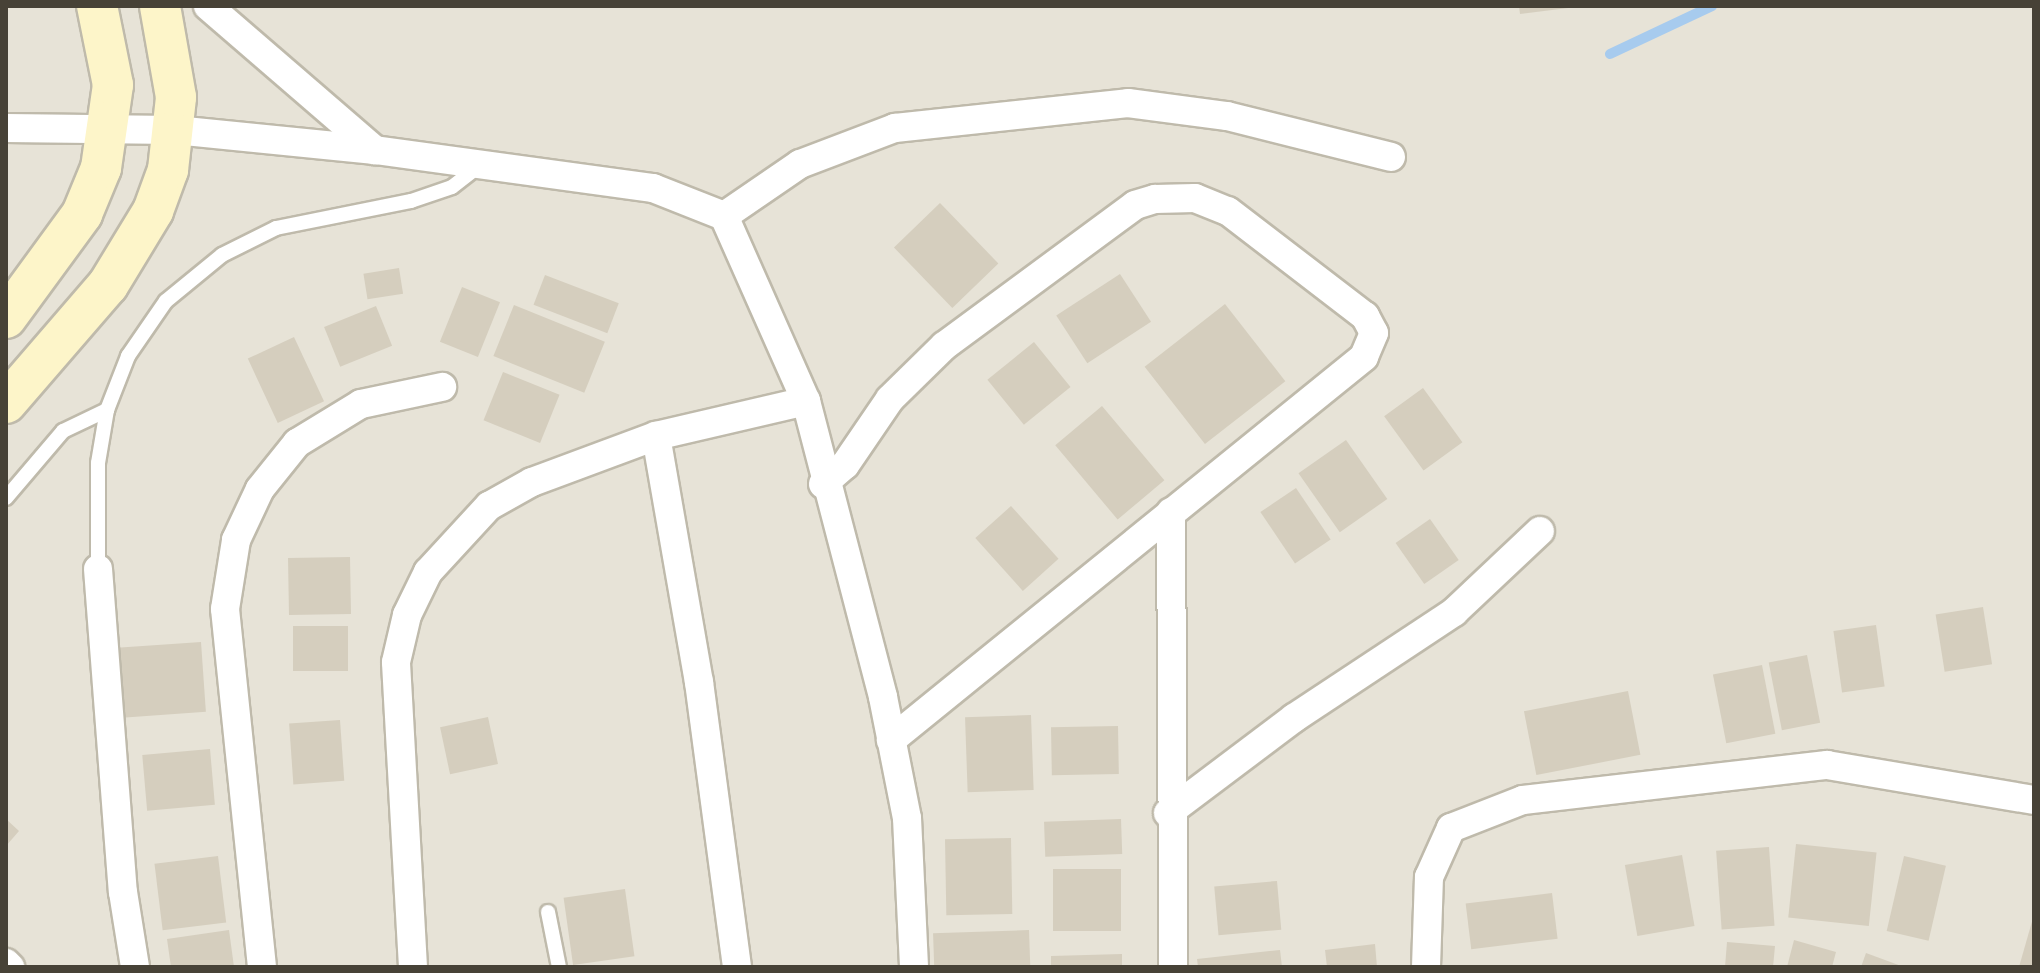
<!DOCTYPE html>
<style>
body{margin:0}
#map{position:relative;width:2040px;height:973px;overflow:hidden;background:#f4f1e8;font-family:Poppins,sans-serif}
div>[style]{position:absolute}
.residential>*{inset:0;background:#e7e3d7;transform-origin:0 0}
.stream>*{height:10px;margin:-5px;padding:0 5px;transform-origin:5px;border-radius:5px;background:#a7cbee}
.building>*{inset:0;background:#d5cebe;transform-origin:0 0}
.roads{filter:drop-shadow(2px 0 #bfbaab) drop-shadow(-2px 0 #bfbaab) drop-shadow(0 2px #bfbaab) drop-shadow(0 -2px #bfbaab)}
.lane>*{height:14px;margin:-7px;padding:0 7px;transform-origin:7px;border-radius:7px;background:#fff}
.street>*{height:28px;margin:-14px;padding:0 14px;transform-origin:14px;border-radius:14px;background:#fff}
.secondary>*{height:40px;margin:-20px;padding:0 20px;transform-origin:20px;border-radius:20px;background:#fdf5c9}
span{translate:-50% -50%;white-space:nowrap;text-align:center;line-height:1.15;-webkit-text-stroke:6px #fff;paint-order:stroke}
.frame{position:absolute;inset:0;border:8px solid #474237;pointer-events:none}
</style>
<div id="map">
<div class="residential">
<div style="left:6px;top:6px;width:2028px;height:961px"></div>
</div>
<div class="stream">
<div style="left:1610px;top:54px;width:113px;rotate:-25.2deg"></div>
</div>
<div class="building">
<div style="clip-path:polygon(1519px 6px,1568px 6px,1568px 8px,1520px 14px)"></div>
<div style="left:940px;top:203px;width:84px;height:64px;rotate:46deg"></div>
<div style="left:399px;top:268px;width:26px;height:36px;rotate:81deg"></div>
<div style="left:1120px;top:274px;width:57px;height:76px;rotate:57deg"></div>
<div style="left:545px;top:275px;width:79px;height:32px;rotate:21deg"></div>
<div style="left:462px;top:287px;width:41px;height:59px;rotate:22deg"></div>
<div style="left:1225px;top:304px;width:98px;height:102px;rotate:52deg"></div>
<div style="left:514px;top:305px;width:98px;height:55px;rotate:22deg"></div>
<div style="left:376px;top:306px;width:43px;height:56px;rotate:68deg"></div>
<div style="left:294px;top:337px;width:71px;height:51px;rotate:65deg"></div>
<div style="left:1034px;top:342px;width:58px;height:60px;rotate:51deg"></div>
<div style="left:503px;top:372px;width:61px;height:52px;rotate:22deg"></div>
<div style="left:1423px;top:388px;width:67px;height:48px;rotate:54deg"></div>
<div style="left:1102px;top:406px;width:97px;height:61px;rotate:50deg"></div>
<div style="left:1346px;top:440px;width:72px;height:58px;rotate:55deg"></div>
<div style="left:1296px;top:488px;width:62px;height:43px;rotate:56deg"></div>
<div style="left:1011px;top:506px;width:71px;height:48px;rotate:48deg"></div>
<div style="left:1430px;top:519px;width:50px;height:42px;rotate:55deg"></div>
<div style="left:350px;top:557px;width:57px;height:62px;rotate:89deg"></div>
<div style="left:1983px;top:607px;width:58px;height:48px;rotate:81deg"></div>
<div style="left:1876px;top:625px;width:62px;height:43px;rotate:82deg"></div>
<div style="left:293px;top:626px;width:55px;height:45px"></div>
<div style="left:201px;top:642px;width:70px;height:84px;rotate:86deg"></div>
<div style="left:1807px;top:655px;width:69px;height:39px;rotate:79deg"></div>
<div style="left:1762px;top:665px;width:70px;height:50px;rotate:79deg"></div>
<div style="left:1628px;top:691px;width:65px;height:106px;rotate:79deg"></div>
<div style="left:1031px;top:715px;width:75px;height:66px;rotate:88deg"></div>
<div style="left:488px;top:717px;width:48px;height:49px;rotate:78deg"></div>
<div style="left:340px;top:720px;width:61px;height:51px;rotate:86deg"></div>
<div style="left:1118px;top:726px;width:48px;height:67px;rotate:89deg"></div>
<div style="left:210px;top:749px;width:56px;height:68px;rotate:85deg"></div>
<div style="clip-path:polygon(6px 819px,19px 831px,6px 846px)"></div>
<div style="left:1121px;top:819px;width:35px;height:77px;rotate:88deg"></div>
<div style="left:1011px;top:838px;width:76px;height:66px;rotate:89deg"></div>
<div style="left:1796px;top:844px;width:81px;height:74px;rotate:6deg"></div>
<div style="left:1769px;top:847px;width:79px;height:53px;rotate:86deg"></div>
<div style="left:1682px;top:855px;width:72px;height:58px;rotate:80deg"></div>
<div style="left:218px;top:856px;width:67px;height:64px;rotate:83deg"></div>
<div style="left:1904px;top:856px;width:43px;height:77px;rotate:13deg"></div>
<div style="left:1121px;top:869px;width:62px;height:68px;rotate:90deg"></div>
<div style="left:1277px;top:881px;width:49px;height:63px;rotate:85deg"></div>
<div style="left:625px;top:889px;width:68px;height:62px;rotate:82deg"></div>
<div style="left:1552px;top:893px;width:46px;height:87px;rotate:83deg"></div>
<div style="clip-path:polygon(2033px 918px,2034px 967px,2019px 967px)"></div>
<div style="clip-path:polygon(229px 930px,234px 967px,171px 967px,167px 939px)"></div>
<div style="left:1029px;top:930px;width:37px;height:96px;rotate:88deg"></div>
<div style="clip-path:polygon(1794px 940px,1836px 952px,1832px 967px,1787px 967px)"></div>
<div style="clip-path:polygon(1727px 942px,1775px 946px,1773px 967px,1725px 967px)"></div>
<div style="clip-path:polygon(1375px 944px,1377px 967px,1327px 967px,1325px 950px)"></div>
<div style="clip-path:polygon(1280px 950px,1282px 967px,1198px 967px,1197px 959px)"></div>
<div style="clip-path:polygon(1866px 953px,1904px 967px,1861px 967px)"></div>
<div style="clip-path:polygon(1122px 954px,1122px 967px,1051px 967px,1051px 956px)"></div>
</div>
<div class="roads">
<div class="lane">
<div style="left:6px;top:498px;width:88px;rotate:-49.6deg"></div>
<div style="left:63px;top:431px;width:49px;rotate:-25.5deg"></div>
<div style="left:98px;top:569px;width:106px;rotate:-90deg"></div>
<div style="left:98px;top:463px;width:54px;rotate:-80.4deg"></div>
<div style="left:107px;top:410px;width:58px;rotate:-68.7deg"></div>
<div style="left:128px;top:356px;width:67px;rotate:-55.4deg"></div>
<div style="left:166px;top:301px;width:72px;rotate:-39.4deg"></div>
<div style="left:222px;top:255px;width:60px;rotate:-26.6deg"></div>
<div style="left:276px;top:228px;width:138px;rotate:-11.3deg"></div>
<div style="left:411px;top:201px;width:43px;rotate:-18.9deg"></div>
<div style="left:452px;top:187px;width:33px;rotate:-38deg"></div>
<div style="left:548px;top:912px;width:56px;rotate:78.7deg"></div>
</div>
<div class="street">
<div style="left:208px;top:6px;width:221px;rotate:40.8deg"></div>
<div style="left:6px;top:128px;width:169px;rotate:0.7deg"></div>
<div style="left:175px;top:130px;width:201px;rotate:5.7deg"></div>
<div style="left:375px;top:150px;width:281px;rotate:7.8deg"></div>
<div style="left:653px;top:188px;width:76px;rotate:21.5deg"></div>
<div style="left:724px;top:216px;width:202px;rotate:66.1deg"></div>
<div style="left:806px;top:401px;width:306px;rotate:75.4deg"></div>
<div style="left:883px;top:697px;width:123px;rotate:78.8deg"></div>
<div style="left:907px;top:818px;width:149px;rotate:87.3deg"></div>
<div style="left:724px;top:216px;width:92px;rotate:-34.4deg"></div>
<div style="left:800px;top:164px;width:102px;rotate:-20.8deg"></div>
<div style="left:895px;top:128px;width:234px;rotate:-6.1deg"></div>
<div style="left:1128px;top:103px;width:100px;rotate:7.5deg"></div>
<div style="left:1227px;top:116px;width:169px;rotate:14deg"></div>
<div style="left:656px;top:436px;width:250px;rotate:80.1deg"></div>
<div style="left:699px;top:682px;width:288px;rotate:82.4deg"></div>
<div style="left:823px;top:484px;width:29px;rotate:-41deg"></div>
<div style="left:845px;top:465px;width:80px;rotate:-55.7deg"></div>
<div style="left:890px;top:399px;width:76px;rotate:-44.5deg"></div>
<div style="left:944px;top:346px;width:237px;rotate:-36.4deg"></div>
<div style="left:1135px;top:205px;width:21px;rotate:-17deg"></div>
<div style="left:1155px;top:199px;width:40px;rotate:-1.4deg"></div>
<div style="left:1195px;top:198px;width:35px;rotate:22deg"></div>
<div style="left:1228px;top:211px;width:173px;rotate:37.5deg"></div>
<div style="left:1365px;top:316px;width:19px;rotate:62deg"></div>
<div style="left:1374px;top:333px;width:26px;rotate:113deg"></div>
<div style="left:1364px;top:357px;width:609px;rotate:141deg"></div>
<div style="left:1171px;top:512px;width:455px;rotate:89.7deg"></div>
<div style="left:98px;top:569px;width:324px;rotate:85.6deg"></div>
<div style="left:123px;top:892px;width:76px;rotate:80.9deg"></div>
<div style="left:1168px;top:813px;width:158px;rotate:-37deg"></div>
<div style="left:1294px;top:718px;width:192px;rotate:-33.5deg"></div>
<div style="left:1454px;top:612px;width:118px;rotate:-43.3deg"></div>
<div style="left:6px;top:963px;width:6px;rotate:45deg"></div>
<div style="left:262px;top:967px;width:360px;rotate:-95.9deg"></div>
<div style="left:225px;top:609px;width:70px;rotate:-80.9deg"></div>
<div style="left:236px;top:540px;width:56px;rotate:-64.8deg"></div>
<div style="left:260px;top:489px;width:59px;rotate:-51.2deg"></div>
<div style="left:297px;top:443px;width:75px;rotate:-31.4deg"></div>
<div style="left:361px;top:404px;width:83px;rotate:-11.9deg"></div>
<div style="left:413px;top:967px;width:305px;rotate:-93.2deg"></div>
<div style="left:396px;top:662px;width:48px;rotate:-76.8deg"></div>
<div style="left:407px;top:615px;width:48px;rotate:-64deg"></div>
<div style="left:428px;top:572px;width:90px;rotate:-47.3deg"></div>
<div style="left:489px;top:506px;width:49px;rotate:-29.2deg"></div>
<div style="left:532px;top:482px;width:132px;rotate:-20.4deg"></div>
<div style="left:656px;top:436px;width:154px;rotate:-13.1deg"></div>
<div style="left:1426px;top:967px;width:90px;rotate:-88.1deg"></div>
<div style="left:1429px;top:877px;width:54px;rotate:-65.8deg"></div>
<div style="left:1451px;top:828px;width:77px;rotate:-21.3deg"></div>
<div style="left:1523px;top:800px;width:306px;rotate:-6.6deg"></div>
<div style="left:1827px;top:765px;width:210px;rotate:9.6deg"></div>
</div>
<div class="secondary">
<div style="left:6px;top:318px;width:129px;rotate:-53.8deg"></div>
<div style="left:82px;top:214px;width:50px;rotate:-67.6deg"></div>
<div style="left:101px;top:168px;width:84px;rotate:-81.8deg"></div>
<div style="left:113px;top:85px;width:81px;rotate:-101.4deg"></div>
<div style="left:6px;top:403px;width:156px;rotate:-49.2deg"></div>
<div style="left:108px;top:285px;width:87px;rotate:-58.7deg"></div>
<div style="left:153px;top:211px;width:44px;rotate:-69.9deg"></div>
<div style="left:168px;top:170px;width:73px;rotate:-83.7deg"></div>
<div style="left:176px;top:97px;width:92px;rotate:-100deg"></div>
</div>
</div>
<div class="frame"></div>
</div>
